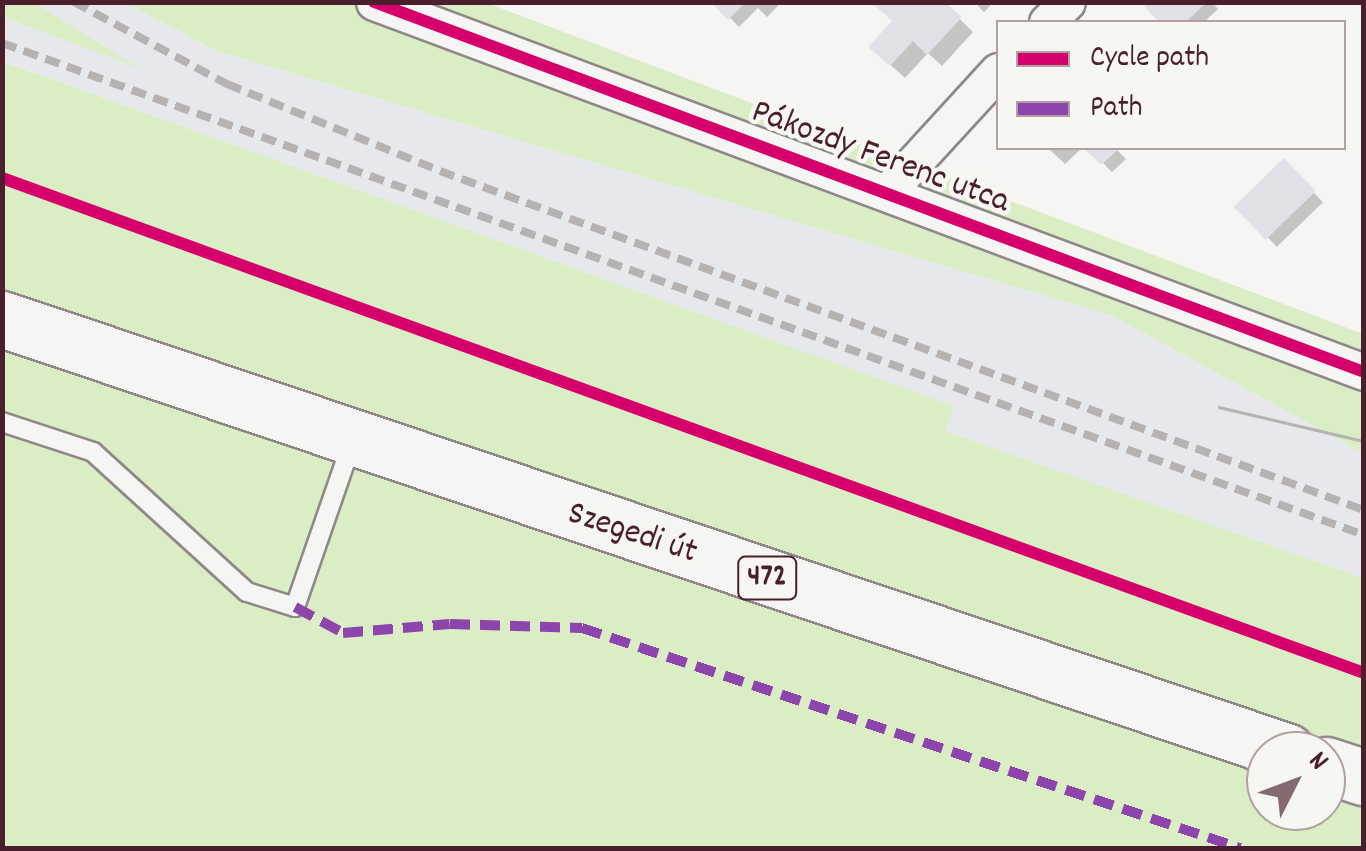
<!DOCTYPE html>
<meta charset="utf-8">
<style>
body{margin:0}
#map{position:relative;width:1366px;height:851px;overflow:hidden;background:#f5f5f3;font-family:Dekko,sans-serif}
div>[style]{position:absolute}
.built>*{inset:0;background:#e7e8ec}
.green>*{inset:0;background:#daedc5}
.shadow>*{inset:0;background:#0003;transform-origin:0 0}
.building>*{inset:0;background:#e0e0e7;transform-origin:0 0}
.roads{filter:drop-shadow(2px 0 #8f8788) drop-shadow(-2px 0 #8f8788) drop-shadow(0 2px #8f8788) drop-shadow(0 -2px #8f8788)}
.lane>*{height:18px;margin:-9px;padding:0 9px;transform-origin:9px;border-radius:9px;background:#f5f5f3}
.street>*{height:35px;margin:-17.5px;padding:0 17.5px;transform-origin:17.5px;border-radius:17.5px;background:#f5f5f3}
.primary>*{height:55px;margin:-27.5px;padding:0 27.5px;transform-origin:27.5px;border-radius:27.5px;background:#f5f5f3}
.tram>*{height:2.5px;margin:-1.25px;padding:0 1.25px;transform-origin:1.25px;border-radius:1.25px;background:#b6b2b2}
.rail>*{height:8px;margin-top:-4px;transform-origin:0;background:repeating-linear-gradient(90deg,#b6b2b2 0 15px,transparent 0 23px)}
.quiet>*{height:10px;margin-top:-5px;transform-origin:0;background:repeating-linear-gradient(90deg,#8e44ad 0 20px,transparent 0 30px)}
.cycleway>*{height:12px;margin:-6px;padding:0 6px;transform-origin:6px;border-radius:6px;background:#d6006c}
span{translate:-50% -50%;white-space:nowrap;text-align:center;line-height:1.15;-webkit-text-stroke:9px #f6f6f2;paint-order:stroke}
.shield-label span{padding:2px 8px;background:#f6f6f2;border:2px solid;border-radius:8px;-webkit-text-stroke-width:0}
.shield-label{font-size:32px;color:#4a1f2b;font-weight:700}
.street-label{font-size:35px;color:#4a1f2b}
.frame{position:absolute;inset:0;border:5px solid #4a1f2b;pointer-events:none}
.legend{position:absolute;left:996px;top:20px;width:350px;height:130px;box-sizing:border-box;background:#f6f6f2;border:2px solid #b1a0a2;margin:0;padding:12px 18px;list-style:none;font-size:30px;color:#4a1f2b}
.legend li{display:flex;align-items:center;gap:20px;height:50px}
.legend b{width:50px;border:2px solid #b1a0a2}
.north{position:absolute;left:1246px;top:731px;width:100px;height:100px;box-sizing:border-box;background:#f6f6f2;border:2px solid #b1a0a2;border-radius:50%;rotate:48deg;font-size:28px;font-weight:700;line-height:40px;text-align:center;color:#4a1f2b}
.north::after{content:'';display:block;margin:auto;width:35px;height:45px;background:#866a71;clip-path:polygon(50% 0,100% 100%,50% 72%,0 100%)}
</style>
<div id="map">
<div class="built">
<div style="clip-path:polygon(35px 3px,126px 3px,217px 51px,1111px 315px,1363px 453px,1363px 578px,945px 431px,953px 406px,3px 61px,2px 17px,133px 65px)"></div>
</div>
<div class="green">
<div style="clip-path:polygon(2px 3px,35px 3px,139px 68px,3px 17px)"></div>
<div style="clip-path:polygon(126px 3px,487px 3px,1363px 334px,1363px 453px,1111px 315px,217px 51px)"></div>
<div style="clip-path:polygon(evenodd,2px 61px,954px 406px,945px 431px,1363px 578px,1363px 848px,3px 848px,2px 61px,1266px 751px,1326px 751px,1326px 811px,1266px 811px,1266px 751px)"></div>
</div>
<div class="shadow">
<div style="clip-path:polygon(715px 2px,775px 2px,778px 6px,767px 17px,758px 8px,739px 27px)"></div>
<div style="clip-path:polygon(942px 2px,973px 32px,942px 66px,928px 53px,905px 78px,885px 60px)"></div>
<div style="clip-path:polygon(974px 2px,994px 2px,984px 12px)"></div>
<div style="clip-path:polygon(1151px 2px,1212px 2px,1218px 9px,1204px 22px,1163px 22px,1147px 6px)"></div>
<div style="clip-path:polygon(1048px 148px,1082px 148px,1065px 164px)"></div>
<div style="clip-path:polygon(1088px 148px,1115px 148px,1126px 159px,1112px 172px)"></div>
<div style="left:1284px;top:162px;width:56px;height:64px;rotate:46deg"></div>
</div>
<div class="building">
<div style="clip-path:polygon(711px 2px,746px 2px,728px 20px)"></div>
<div style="clip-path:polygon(871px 2px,945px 2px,962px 17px,927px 55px,913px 41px,890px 66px,868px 47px,892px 21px)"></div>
<div style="clip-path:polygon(1148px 2px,1207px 2px,1186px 22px,1159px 22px,1144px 6px)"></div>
<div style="clip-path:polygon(1084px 148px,1120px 148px,1101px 165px)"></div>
<div style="left:1284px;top:158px;width:46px;height:70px;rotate:46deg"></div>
</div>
<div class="roads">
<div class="lane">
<div style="left:2px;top:422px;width:96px;rotate:18.2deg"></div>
<div style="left:93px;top:452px;width:208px;rotate:42.3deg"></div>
<div style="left:247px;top:592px;width:50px;rotate:17.4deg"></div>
<div style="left:295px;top:607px;width:175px;rotate:-70.9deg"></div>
</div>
<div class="street">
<div style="left:374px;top:2px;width:1057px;rotate:20.49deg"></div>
<div style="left:1047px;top:22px;width:28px;rotate:-45deg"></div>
<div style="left:887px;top:192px;width:164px;rotate:-47.5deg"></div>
</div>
<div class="primary">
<div style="left:2px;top:319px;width:1355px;rotate:18.6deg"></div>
<div style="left:1326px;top:765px;width:40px;rotate:18deg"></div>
</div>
</div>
<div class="tram">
<div style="left:1219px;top:407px;width:149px;rotate:13.2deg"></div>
</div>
<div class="rail">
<div style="left:74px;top:2px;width:174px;rotate:28.2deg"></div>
<div style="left:227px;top:84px;width:230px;rotate:22.2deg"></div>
<div style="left:440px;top:171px;width:984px;rotate:20.15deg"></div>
<div style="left:2px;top:43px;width:1448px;rotate:19.86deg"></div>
</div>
<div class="quiet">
<div style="left:295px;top:607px;width:55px;rotate:28.4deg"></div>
<div style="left:343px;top:633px;width:107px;rotate:-4.8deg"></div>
<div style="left:450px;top:624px;width:132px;rotate:1.7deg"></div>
<div style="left:582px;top:628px;width:694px;rotate:18.49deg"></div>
</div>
<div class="cycleway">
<div style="left:374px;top:2px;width:1057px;rotate:20.49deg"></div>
<div style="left:2px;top:178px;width:1449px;rotate:19.97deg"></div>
</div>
<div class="shield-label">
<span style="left:767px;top:578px">472</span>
</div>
<div class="street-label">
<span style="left:880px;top:158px;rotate:20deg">Pákozdy Ferenc utca</span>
<span style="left:632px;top:534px;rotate:18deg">Szegedi út</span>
</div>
<div class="frame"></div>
<ul class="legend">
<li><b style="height:12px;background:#d6006c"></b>Cycle path</li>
<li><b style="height:12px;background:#8e44ad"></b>Path</li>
</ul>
<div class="north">N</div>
</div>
